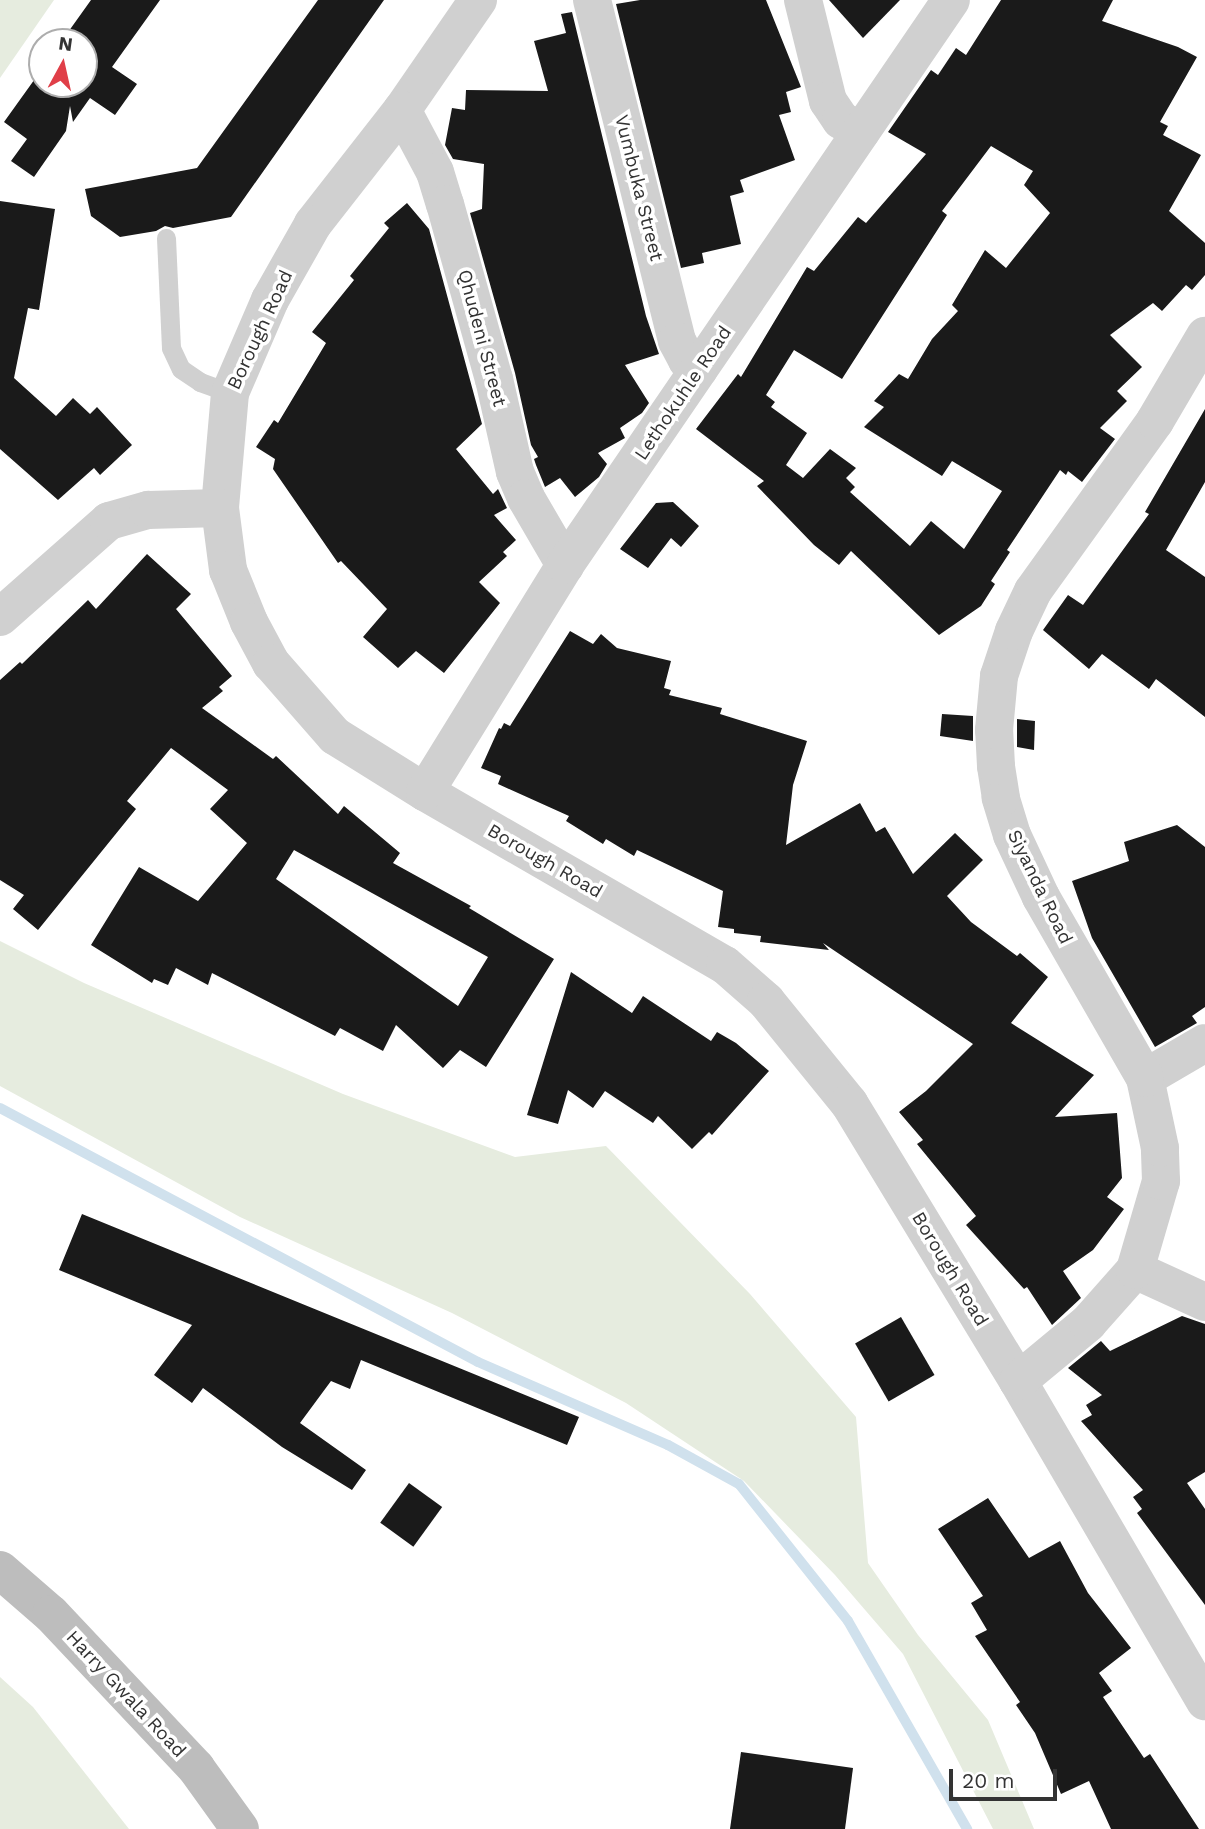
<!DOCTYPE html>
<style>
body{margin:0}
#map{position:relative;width:1205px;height:1829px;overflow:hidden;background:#fff;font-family:"Work Sans",sans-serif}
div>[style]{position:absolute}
.green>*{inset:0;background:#e6ecdf}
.stream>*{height:10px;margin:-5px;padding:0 5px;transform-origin:5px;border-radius:5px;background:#d0e1ed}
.building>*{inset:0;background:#1a1a1a;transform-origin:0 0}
.lane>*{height:19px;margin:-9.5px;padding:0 9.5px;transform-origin:9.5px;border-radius:9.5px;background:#d0d0d0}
.street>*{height:38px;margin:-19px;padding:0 19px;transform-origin:19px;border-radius:19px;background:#d0d0d0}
.secondary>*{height:38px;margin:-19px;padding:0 19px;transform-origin:19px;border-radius:19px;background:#bdbdbd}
span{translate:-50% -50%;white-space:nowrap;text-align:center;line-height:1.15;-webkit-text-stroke:7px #fff;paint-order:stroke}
.street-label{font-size:19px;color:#333}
.north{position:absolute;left:28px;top:28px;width:70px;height:70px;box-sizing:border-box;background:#fff;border:2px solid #adadad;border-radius:50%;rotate:8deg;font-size:19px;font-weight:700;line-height:28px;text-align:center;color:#333}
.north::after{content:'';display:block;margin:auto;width:24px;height:32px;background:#e03f48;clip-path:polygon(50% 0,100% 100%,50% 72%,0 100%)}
.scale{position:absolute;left:949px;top:1769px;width:108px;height:32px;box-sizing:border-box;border:4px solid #333;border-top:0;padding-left:9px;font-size:21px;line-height:24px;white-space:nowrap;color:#333;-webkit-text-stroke:5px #fff;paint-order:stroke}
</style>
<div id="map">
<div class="green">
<div style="clip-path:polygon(0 0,54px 0,0 78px)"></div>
<div style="clip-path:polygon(0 941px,84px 983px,343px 1094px,515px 1157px,606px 1146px,750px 1294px,856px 1417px,868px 1563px,918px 1635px,988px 1720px,1034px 1829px,993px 1829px,903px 1654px,835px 1575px,744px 1481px,626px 1403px,452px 1313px,240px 1217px,0 1086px)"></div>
<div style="clip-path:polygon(0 1677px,33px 1707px,129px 1829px,0 1829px)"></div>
</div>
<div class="stream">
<div style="left:0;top:1108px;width:541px;rotate:27.99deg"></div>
<div style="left:478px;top:1362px;width:207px;rotate:23.6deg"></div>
<div style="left:668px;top:1445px;width:81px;rotate:28.8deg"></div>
<div style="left:739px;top:1484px;width:175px;rotate:51.5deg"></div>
<div style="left:848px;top:1621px;width:240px;rotate:60.2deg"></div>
</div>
<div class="building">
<div style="clip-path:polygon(91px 0,160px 0,112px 67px,137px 84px,115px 115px,90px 98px,73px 122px,70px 106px,66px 131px,34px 177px,11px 161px,27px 139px,4px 122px,42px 69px,42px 84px,84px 84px,84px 42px,61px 42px)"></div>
<div style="clip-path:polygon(318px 0,384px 0,231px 217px,173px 228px,165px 226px,156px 231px,120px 237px,91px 216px,85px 189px,197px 168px)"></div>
<div style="clip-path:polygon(640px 0,766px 0,801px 87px,786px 92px,791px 112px,779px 115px,795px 160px,740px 180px,744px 192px,730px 196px,741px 244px,702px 253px,704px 263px,681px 268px,616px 4px)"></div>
<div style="clip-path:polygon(829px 0,900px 0,863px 38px)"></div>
<div style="clip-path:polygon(evenodd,1001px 0,1113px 0,1102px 21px,1178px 47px,1197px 57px,1160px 122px,1168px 126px,1163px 135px,1201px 155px,1169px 211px,1205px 243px,1205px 275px,1192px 290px,1186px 285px,1162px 311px,1153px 303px,1110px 335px,1142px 367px,1117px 391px,1127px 401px,1100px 428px,1115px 439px,1082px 482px,1068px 471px,1066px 475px,1060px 470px,1007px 550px,1010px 552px,991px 581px,995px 584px,981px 606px,939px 635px,851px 551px,839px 565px,814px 545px,757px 486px,764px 481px,696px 429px,738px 374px,741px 377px,807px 267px,814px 271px,858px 217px,866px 223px,926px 154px,888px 132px,931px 70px,938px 75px,956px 48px,966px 55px,1001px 0,991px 146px,1033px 171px,1024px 185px,1050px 213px,1006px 268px,985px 250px,952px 305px,958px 311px,932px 339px,908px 379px,899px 374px,874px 401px,884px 407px,864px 427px,942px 476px,952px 461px,1002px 491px,964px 549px,931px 521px,910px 546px,850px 492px,855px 487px,846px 478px,856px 468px,830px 449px,803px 478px,786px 465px,807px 433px,771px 407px,775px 402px,766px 395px,794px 350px,842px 379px,947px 215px,942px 211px,991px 146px)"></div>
<div style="clip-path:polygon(572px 12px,646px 316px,659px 354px,625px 365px,649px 403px,642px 413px,620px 428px,625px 438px,598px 453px,607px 464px,599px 477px,575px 497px,560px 478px,545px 487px,536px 465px,534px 459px,538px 457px,531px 445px,515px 373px,470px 213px,482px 209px,484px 164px,453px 159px,445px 145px,452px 108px,465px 110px,466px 90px,548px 91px,534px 41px,566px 33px,561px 14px)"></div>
<div style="clip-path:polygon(0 201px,55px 209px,39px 310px,28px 308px,14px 378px,56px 416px,73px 398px,90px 414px,97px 407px,132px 445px,100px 475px,94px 468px,58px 500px,0 449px)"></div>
<div style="clip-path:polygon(407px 203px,429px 229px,482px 424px,456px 449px,493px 494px,498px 489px,507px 508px,494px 515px,516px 540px,503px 552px,507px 556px,479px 582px,500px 603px,444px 673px,416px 651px,398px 668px,363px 637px,387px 609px,341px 561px,338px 563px,273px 469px,275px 459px,256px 447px,274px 420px,278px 423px,326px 343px,312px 332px,354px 280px,350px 276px,389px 228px,384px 223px)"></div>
<div style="clip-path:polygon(1205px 409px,1205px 482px,1166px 550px,1205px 577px,1205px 717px,1156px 679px,1149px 689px,1102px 654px,1089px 669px,1043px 630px,1068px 595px,1083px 605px,1149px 514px,1145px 512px)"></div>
<div style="clip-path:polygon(673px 502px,699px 526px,681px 547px,671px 538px,648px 568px,620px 549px,656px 503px)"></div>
<div style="clip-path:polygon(evenodd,147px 554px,191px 594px,176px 609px,232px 676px,219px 687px,223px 691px,202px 708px,273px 759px,276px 756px,338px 814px,344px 806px,400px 853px,393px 863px,471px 906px,469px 908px,554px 959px,486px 1067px,460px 1050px,443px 1068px,396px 1025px,383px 1051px,340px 1028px,335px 1036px,212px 973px,208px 985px,176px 968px,168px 985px,154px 979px,152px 983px,91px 945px,139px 867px,198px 901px,247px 843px,210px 809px,228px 790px,171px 748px,127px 801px,136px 809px,38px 930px,13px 909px,24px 895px,0 880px,0 680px,20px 662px,22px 664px,88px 600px,96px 609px,147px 554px,294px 850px,488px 957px,458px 1006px,276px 879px,294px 850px)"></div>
<div style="clip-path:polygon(570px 631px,593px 644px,601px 634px,617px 648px,671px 661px,664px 688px,671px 690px,669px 695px,722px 708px,720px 714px,807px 741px,793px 785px,786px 845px,860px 803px,876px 832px,885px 827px,913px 874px,955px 833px,983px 860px,947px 896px,971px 922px,1017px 956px,1020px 953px,1048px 977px,1011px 1023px,1094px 1075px,1055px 1117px,1117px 1113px,1122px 1178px,1107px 1197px,1124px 1209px,1093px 1250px,1063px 1271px,1081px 1298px,1052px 1325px,1027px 1287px,1024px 1289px,966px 1225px,976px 1216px,917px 1144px,923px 1140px,899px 1112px,926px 1091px,973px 1044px,823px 943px,829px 950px,760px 942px,761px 936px,734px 933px,734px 929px,718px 927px,723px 891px,637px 850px,634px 856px,606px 839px,603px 844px,566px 821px,569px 816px,498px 784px,501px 776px,481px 768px,499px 728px,501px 729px,504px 723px,510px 726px)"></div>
<div style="clip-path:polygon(942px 714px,973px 716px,973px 741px,940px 736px)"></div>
<div style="clip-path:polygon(1017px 719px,1035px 721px,1034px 750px,1017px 747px)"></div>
<div style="clip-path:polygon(1177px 825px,1205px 847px,1205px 1007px,1192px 1016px,1197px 1023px,1155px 1047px,1092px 938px,1072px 881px,1129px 861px,1124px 842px)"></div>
<div style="clip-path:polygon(571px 972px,632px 1013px,643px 996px,711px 1041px,717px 1032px,736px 1043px,769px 1071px,712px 1135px,709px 1132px,692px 1149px,658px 1116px,653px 1123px,605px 1091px,593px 1108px,568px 1090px,558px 1124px,527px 1115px)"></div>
<div style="clip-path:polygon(82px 1214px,579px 1417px,567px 1445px,361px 1360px,350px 1389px,331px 1381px,300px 1423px,366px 1470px,352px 1490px,282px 1447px,203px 1388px,192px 1403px,154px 1375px,192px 1325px,59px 1270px)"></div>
<div style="clip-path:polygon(1182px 1316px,1205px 1324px,1205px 1472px,1187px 1483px,1205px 1509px,1205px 1605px,1137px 1513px,1142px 1509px,1133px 1497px,1143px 1490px,1081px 1421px,1092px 1415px,1086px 1405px,1102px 1395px,1068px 1368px,1101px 1341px,1110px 1351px)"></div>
<div style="left:901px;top:1317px;width:67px;height:53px;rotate:60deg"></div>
<div style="left:409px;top:1483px;width:41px;height:49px;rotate:36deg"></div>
<div style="clip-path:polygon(988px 1498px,1029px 1558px,1060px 1541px,1088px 1593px,1131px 1648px,1099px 1673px,1112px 1691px,1103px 1697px,1144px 1758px,1150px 1754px,1199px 1829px,1111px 1829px,1089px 1781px,1061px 1794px,1035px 1733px,1016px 1705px,1020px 1702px,975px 1636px,987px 1630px,971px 1603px,983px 1596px,938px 1529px)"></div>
<div style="clip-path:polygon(741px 1752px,853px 1768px,845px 1829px,730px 1829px)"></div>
</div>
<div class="lane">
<div style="left:166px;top:238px;width:110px;rotate:87.4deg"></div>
<div style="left:171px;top:348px;width:23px;rotate:65deg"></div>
<div style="left:181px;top:369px;width:23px;rotate:34deg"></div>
<div style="left:200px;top:382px;width:32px;rotate:20deg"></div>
</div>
<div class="street">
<div style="left:478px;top:0;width:134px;rotate:124.6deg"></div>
<div style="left:402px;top:110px;width:145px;rotate:128deg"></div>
<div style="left:313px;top:224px;width:87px;rotate:119.5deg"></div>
<div style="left:270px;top:300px;width:101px;rotate:113.3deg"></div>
<div style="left:230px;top:393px;width:115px;rotate:95deg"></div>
<div style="left:220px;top:508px;width:63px;rotate:82.6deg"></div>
<div style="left:228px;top:570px;width:56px;rotate:68deg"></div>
<div style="left:249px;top:622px;width:47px;rotate:61.8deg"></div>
<div style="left:271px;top:663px;width:97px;rotate:48.8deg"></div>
<div style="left:335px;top:736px;width:106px;rotate:31.9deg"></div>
<div style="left:425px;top:792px;width:346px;rotate:30deg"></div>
<div style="left:725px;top:965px;width:55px;rotate:41.3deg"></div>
<div style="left:766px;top:1001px;width:132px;rotate:50.9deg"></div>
<div style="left:849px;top:1103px;width:325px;rotate:58.7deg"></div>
<div style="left:1018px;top:1381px;width:371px;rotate:59.7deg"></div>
<div style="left:592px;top:0;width:351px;rotate:76deg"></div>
<div style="left:677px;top:341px;width:21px;rotate:62deg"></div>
<div style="left:687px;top:360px;width:15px;rotate:37deg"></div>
<div style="left:803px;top:0;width:104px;rotate:76.1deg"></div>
<div style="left:828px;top:101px;width:23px;rotate:56deg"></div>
<div style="left:841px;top:120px;width:23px;rotate:31deg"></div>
<div style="left:402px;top:110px;width:70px;rotate:62deg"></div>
<div style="left:435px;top:172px;width:34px;rotate:73deg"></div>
<div style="left:445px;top:204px;width:182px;rotate:74.4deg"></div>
<div style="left:494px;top:379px;width:95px;rotate:77.3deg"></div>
<div style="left:515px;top:472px;width:28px;rotate:67deg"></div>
<div style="left:526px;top:498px;width:78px;rotate:59.8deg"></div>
<div style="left:0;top:617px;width:145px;rotate:-41.4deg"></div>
<div style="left:109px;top:521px;width:41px;rotate:-15.8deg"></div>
<div style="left:148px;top:510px;width:72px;rotate:-1.6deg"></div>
<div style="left:425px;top:792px;width:267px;rotate:-58.3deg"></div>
<div style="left:565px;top:565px;width:684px;rotate:-55.66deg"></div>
<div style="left:1145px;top:1078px;width:69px;rotate:-30.3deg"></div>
<div style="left:1135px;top:1270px;width:77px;rotate:24.6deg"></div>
<div style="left:1018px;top:1381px;width:91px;rotate:-39.6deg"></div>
<div style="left:1088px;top:1323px;width:71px;rotate:-48.4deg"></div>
<div style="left:1135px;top:1270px;width:93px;rotate:-73.7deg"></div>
<div style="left:1161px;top:1181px;width:33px;rotate:-92deg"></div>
<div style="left:1160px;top:1148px;width:72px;rotate:-102.1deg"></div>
<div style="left:1145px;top:1078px;width:209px;rotate:-119.9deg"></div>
<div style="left:1041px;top:897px;width:68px;rotate:-115.1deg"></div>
<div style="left:1012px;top:835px;width:39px;rotate:-107deg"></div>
<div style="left:1001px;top:798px;width:32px;rotate:-99deg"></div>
<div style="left:996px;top:766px;width:36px;rotate:-93deg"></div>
<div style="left:994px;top:730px;width:54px;rotate:-84.7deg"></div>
<div style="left:999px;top:676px;width:47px;rotate:-71.6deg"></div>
<div style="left:1014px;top:631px;width:44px;rotate:-64.6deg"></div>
<div style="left:1033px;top:591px;width:209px;rotate:-54.3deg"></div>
<div style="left:1155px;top:421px;width:99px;rotate:-59.5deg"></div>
</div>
<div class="secondary">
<div style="left:0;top:1570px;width:67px;rotate:40.8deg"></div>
<div style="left:51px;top:1614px;width:212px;rotate:46.7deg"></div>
<div style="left:196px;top:1768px;width:75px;rotate:54.2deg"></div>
</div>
<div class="street-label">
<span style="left:639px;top:188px;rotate:76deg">Vumbuka Street</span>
<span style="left:260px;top:330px;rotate:-65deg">Borough Road</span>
<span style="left:482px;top:338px;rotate:75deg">Qhudeni Street</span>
<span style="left:683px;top:393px;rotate:-56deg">Lethokuhle Road</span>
<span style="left:545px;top:861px;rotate:30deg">Borough Road</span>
<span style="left:1040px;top:887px;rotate:64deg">Siyanda Road</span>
<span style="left:950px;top:1269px;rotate:59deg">Borough Road</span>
<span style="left:126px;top:1694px;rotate:47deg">Harry Gwala Road</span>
</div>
<div class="north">N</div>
<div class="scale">20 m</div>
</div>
